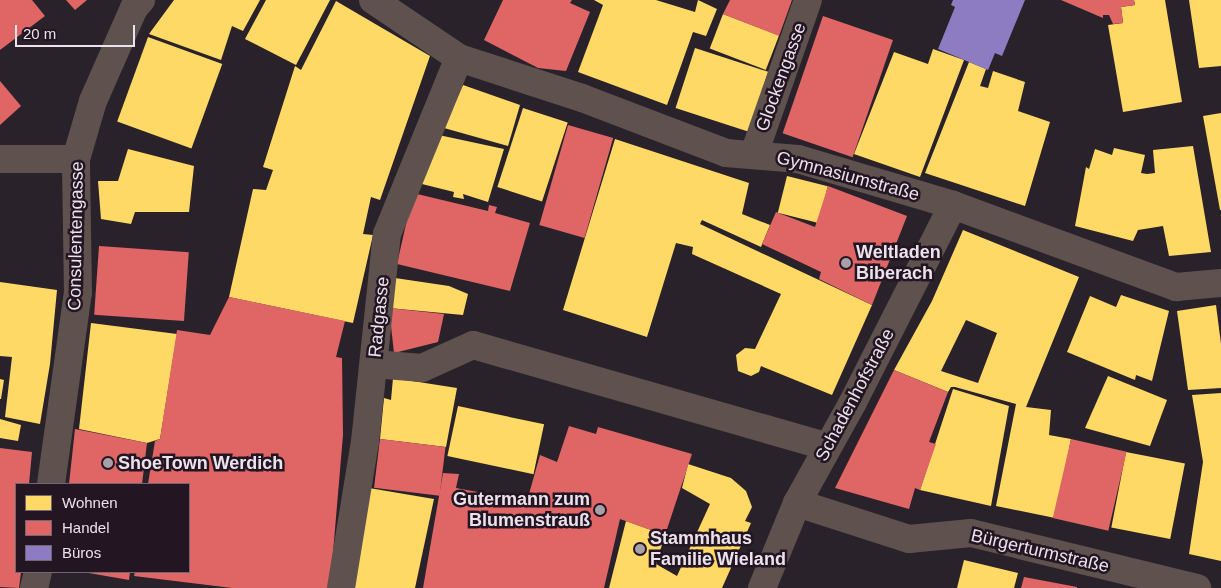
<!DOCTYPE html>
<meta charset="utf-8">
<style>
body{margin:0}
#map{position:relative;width:1221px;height:588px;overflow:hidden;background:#2a222a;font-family:Arial,sans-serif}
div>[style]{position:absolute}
.homes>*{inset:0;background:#ffd966;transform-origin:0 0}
.shops>*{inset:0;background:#e06666;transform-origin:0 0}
.offices>*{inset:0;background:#8e7cc3}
.pedestrian>*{height:28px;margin:-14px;padding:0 14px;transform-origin:14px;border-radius:14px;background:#5f524e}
.minor>*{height:28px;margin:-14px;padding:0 14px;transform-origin:14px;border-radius:14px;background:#5f524e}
.dots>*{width:14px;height:14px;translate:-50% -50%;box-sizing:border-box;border:2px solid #241523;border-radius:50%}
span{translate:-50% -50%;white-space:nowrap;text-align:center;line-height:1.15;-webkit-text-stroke:5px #241523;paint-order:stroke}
.street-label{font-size:18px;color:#ece2eb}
.poi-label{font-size:18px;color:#ece2eb;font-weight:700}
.left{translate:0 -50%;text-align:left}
.right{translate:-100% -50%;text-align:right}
.legend{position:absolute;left:15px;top:483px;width:175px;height:90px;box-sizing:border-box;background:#241523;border:1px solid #746773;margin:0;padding:6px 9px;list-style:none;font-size:15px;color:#ece2eb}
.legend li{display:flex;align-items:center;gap:10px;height:25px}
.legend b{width:25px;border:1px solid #746773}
.scale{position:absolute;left:15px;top:25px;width:120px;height:22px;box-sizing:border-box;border:2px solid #ece2eb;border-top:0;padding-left:6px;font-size:15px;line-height:18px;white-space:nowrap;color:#ece2eb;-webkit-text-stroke:4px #241523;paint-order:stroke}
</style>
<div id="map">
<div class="homes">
<div style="clip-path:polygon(174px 0,260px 0,243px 31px,232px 26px,221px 60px,149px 34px)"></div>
<div style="clip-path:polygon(266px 0,330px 0,296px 65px,245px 39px)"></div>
<div style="clip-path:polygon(594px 0,656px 0,695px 12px,698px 0,717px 9px,706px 36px,693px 32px,667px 105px,578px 72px,603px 5px)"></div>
<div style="clip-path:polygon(1134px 0,1165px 0,1182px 102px,1123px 112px,1108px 25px,1123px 23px,1121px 7px,1135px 5px)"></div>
<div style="clip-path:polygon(1189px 0,1221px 0,1221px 66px,1199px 68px)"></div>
<div style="clip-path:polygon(336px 1px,430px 56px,380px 200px,371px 197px,363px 234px,373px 235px,353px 323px,229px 297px,253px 189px,266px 190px,273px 170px,263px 167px,295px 66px,301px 70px)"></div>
<div style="left:723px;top:14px;width:60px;height:37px;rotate:21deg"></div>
<div style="left:148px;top:37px;width:79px;height:90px;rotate:20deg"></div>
<div style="left:695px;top:48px;width:77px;height:63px;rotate:18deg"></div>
<div style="clip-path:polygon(933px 49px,964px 60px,920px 177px,854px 154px,894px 52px,928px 64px)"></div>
<div style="clip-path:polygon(969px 62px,986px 69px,980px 86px,988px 88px,993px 71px,1025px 82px,1018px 111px,1050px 122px,1025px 206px,925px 173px)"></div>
<div style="clip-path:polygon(463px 85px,520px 105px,508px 146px,444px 128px)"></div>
<div style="left:523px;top:108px;width:47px;height:83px;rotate:18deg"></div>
<div style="clip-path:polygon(1221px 113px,1221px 210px,1220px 210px,1203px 116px)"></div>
<div style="clip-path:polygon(434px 134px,504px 149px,488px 202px,463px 194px,464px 199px,453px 197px,454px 192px,418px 183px)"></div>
<div style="clip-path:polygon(615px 139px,749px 183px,742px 214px,770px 225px,761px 247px,702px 220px,700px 224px,872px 305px,832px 395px,761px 366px,759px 372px,751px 376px,738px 371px,736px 355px,745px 348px,755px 349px,781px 294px,692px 254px,693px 247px,676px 243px,647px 337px,563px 310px)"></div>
<div style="clip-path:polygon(1193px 146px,1211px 252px,1169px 256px,1163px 226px,1138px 230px,1133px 241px,1075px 226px,1086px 167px,1089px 169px,1095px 149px,1112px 155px,1114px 148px,1145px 155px,1141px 173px,1147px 174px,1155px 173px,1153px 150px)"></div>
<div style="clip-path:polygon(128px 149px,194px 166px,189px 212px,135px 212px,131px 224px,101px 219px,98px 181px,118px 181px)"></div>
<div style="left:787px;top:176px;width:42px;height:38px;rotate:14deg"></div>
<div style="clip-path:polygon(evenodd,963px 230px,1079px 277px,1026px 407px,1051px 410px,1049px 435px,1071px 439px,1055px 518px,996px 506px,1016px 404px,955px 387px,951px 387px,948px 392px,894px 370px,932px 301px,963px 230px,966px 320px,997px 333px,978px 383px,941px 371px,966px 320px)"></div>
<div style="clip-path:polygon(395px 278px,449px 286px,468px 294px,463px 315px,389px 308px)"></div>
<div style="clip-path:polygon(0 282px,57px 290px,50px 364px,40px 424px,5px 417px,12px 357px,0 356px)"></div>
<div style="clip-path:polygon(1121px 295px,1169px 311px,1152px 381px,1136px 375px,1135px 380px,1067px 352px,1090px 296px,1116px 307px)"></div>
<div style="clip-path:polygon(1216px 305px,1221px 344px,1221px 388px,1188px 390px,1177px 311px)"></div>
<div style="clip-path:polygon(91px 323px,177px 334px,160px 439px,147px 443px,79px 429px)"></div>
<div style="clip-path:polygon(1108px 376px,1167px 400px,1150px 446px,1085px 428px)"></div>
<div style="clip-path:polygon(393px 378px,457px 388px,446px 447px,380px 439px,384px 398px,391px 400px)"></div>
<div style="clip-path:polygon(0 379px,4px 380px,1px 399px,0 399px)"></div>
<div style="clip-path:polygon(953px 389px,1009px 406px,991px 506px,920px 490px)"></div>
<div style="clip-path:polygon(1221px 393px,1221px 561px,1189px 554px,1203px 462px,1192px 395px)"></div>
<div style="left:458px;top:406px;width:88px;height:51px;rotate:12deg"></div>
<div style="clip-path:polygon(0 419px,21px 425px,18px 441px,0 438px)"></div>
<div style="left:1126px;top:452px;width:60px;height:77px;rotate:11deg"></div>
<div style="clip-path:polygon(688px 464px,731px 478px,746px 491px,752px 507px,745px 521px,751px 523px,722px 588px,609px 588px,626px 521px,665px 535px,656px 564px,677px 576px,710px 504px,682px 488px)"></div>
<div style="clip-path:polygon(369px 488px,434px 499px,415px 588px,350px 588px)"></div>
<div style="clip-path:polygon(964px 560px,1018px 573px,1014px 588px,957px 588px)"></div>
</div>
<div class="shops">
<div style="clip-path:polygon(0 0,32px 0,45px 16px,0 50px)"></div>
<div style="clip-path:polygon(66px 0,87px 0,75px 10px)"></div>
<div style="clip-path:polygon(503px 0,572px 0,570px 3px,590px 12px,566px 71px,538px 68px,484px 40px)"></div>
<div style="clip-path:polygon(730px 0,792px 0,779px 36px,723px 14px)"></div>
<div style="clip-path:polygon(1061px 0,1134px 0,1135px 5px,1121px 7px,1123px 23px,1113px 24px,1109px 15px,1103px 15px,1103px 18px)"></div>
<div style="left:823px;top:16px;width:74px;height:124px;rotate:19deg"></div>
<div style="clip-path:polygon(0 81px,21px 106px,0 125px)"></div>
<div style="left:568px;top:125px;width:47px;height:104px;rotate:16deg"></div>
<div style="clip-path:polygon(828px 186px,907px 216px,872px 305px,819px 279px,821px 272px,762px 244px,776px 212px,815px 227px)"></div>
<div style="clip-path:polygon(413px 193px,488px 211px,489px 205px,497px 207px,495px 213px,530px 223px,510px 291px,397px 264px)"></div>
<div style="left:99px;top:246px;width:90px;height:69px;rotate:4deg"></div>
<div style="clip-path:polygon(229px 297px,345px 321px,336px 357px,342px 358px,343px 435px,330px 588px,232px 588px,134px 576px,135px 572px,189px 572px,189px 484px,148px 484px,155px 441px,160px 439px,177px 330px,210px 335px)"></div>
<div style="clip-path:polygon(389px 308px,444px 314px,438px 342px,394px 353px)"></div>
<div style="clip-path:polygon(894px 370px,948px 392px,929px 442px,936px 444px,920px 490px,915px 488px,909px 509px,835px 488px)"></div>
<div style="clip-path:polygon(569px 426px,596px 434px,598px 427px,692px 454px,665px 535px,620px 519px,604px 588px,423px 588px,443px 473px,459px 474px,456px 488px,527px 501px,540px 455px,557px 462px)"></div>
<div style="clip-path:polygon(75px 429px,147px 443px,142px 484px,69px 484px)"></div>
<div style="left:380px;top:439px;width:66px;height:49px;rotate:7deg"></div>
<div style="left:1071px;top:439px;width:57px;height:81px;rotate:13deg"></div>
<div style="clip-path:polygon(0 448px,32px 452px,29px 484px,16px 484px,16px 572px,21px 572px,19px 588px,0 587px)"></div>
<div style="clip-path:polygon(83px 572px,130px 572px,129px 580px)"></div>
<div style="clip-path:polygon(1024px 577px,1077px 587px,1077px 588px,1021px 588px)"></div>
</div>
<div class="offices">
<div style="clip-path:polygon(953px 0,1025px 0,1002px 56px,995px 53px,988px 70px,938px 49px,955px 7px,951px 5px)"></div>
</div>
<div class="pedestrian">
<div style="left:374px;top:364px;width:48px;rotate:4.8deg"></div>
<div style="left:422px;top:368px;width:56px;rotate:-24.3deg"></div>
<div style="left:473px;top:345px;width:369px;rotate:16deg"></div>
<div style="left:797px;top:503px;width:118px;rotate:17.8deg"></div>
<div style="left:909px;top:539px;width:62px;rotate:-5.5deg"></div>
<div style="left:971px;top:533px;width:233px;rotate:13.7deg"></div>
<div style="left:341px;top:588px;width:148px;rotate:-80.7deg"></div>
<div style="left:365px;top:442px;width:209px;rotate:-84deg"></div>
<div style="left:387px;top:234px;width:190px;rotate:-67.8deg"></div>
<div style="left:762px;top:588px;width:92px;rotate:-67.6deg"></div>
<div style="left:797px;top:503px;width:115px;rotate:-61deg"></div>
<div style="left:853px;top:402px;width:221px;rotate:-63.1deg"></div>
</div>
<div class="minor">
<div style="left:373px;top:0;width:104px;rotate:34deg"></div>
<div style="left:459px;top:58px;width:129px;rotate:18deg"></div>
<div style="left:582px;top:98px;width:154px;rotate:20.9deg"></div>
<div style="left:726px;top:153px;width:72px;rotate:4.8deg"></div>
<div style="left:798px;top:159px;width:162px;rotate:16.5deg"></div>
<div style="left:953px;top:205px;width:238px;rotate:20.2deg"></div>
<div style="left:1176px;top:287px;width:45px;rotate:-5.1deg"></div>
<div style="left:754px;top:154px;width:163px;rotate:-70.7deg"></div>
<div style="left:0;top:159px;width:76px"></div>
<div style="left:51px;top:484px;width:193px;rotate:-82deg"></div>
<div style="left:78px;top:293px;width:134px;rotate:-90.9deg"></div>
<div style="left:76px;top:159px;width:60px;rotate:-73.7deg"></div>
<div style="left:93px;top:101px;width:102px;rotate:-66.2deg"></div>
<div style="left:134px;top:8px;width:11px;rotate:-49deg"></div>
<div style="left:34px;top:588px;width:16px;rotate:-76deg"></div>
</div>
<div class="dots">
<div style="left:846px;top:263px;background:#a89fa7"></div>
<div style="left:108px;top:463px;background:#a89fa7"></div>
<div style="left:600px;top:510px;background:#a89fa7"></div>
<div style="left:640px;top:549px;background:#a89fa7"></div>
</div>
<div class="street-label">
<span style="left:781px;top:77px;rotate:-70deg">Glockengasse</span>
<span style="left:848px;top:176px;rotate:15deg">Gymnasiumstraße</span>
<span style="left:76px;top:236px;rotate:-89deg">Consulentengasse</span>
<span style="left:379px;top:317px;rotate:-84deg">Radgasse</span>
<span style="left:855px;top:395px;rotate:-62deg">Schadenhofstraße</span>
<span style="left:1040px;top:551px;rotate:13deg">Bürgerturmstraße</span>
</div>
<div class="poi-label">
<span class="left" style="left:856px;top:263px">Weltladen<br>Biberach</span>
<span class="left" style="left:118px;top:463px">ShoeTown Werdich</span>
<span class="right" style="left:590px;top:510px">Gutermann zum<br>Blumenstrauß</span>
<span class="left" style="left:650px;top:549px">Stammhaus<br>Familie Wieland</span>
</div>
<ul class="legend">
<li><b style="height:14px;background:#ffd966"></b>Wohnen</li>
<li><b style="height:14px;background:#e06666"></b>Handel</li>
<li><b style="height:14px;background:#8e7cc3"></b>Büros</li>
</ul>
<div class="scale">20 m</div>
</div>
